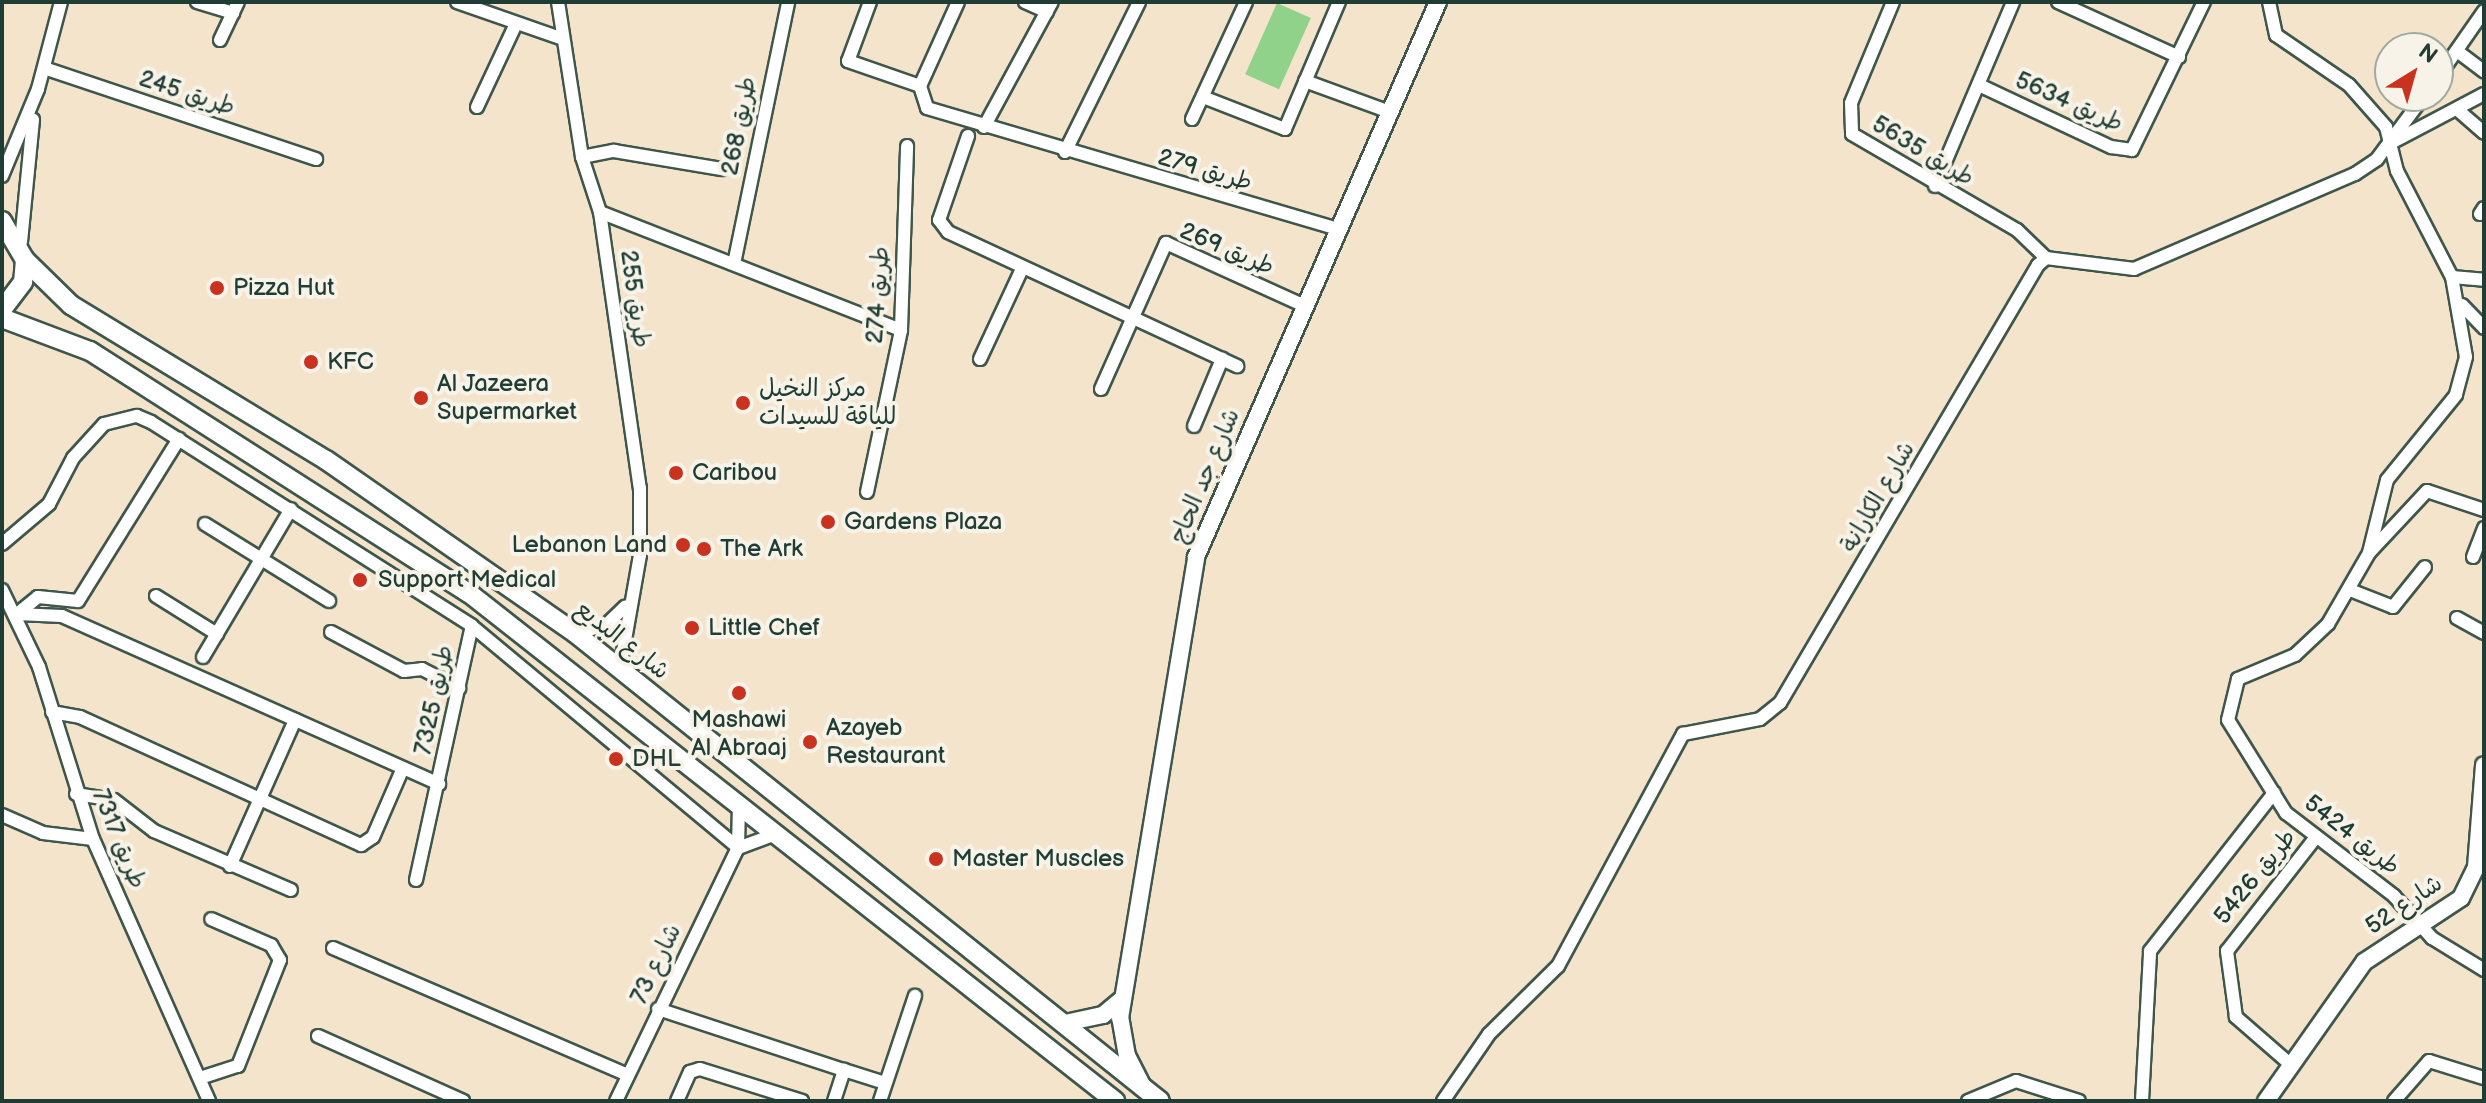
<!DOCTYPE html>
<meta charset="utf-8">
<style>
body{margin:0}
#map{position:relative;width:2486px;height:1103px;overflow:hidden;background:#f3e4cb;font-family:"Balsamiq Sans","Playpen Sans Arabic",sans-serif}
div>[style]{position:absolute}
.green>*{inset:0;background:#90d28a;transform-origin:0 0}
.roads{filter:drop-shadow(2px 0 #3f564b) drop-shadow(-2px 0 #3f564b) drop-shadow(0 2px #3f564b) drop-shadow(0 -2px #3f564b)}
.street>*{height:12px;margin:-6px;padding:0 6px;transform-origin:6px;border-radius:6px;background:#fff}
.secondary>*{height:16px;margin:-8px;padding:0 8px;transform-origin:8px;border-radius:8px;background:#fff}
.primary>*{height:18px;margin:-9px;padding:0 9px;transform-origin:9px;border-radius:9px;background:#fff}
.dots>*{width:22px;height:22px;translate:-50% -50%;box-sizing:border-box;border:4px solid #f7f3e8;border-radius:50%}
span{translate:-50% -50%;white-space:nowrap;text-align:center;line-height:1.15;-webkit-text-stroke:8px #f7f3e8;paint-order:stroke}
.street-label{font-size:24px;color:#1f3d34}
.poi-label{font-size:24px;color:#1f3d34}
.left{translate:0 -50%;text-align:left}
.right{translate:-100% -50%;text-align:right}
.frame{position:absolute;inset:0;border:4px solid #1f3d34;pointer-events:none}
.north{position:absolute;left:2374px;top:32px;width:80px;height:80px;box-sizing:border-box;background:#f7f3e8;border:2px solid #a1aaa0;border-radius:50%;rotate:37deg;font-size:22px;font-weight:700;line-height:32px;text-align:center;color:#1f3d34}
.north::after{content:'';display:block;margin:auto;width:28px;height:36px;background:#c8321e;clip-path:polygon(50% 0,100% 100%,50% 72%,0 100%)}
</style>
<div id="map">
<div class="green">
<div style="left:1277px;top:3px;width:37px;height:78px;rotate:24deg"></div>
</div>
<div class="roads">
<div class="street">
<div style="left:197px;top:2px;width:38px;rotate:17deg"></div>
<div style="left:457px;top:2px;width:112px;rotate:19.2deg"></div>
<div style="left:558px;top:2px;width:157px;rotate:81.2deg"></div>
<div style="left:582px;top:157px;width:58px;rotate:71.9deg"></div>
<div style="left:600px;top:212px;width:279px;rotate:81.8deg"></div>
<div style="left:640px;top:488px;width:67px;rotate:90deg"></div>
<div style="left:640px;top:555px;width:115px;rotate:100deg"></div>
<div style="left:870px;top:2px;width:63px;rotate:110.4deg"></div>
<div style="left:848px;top:61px;width:76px;rotate:19.1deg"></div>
<div style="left:958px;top:2px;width:92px;rotate:114.3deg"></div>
<div style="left:920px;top:86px;width:23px;rotate:72deg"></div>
<div style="left:927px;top:108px;width:424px;rotate:16.4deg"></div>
<div style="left:1025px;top:2px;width:24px;rotate:24deg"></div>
<div style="left:1893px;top:2px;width:109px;rotate:112.6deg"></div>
<div style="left:1851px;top:103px;width:31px;rotate:88deg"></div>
<div style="left:1852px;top:134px;width:191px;rotate:30.2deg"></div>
<div style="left:2017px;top:230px;width:40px;rotate:44deg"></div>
<div style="left:2058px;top:2px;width:133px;rotate:24.4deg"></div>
<div style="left:2269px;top:2px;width:34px;rotate:78deg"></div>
<div style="left:2276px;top:35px;width:88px;rotate:34.4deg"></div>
<div style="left:2349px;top:85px;width:56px;rotate:48.6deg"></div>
<div style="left:2386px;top:127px;width:45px;rotate:76deg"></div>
<div style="left:2397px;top:171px;width:119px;rotate:62.6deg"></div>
<div style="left:2452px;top:277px;width:81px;rotate:80.1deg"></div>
<div style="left:2466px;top:357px;width:39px;rotate:105deg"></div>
<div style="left:2456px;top:395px;width:109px;rotate:129.1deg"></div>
<div style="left:2387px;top:480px;width:75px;rotate:103.9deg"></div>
<div style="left:2369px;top:553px;width:82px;rotate:120deg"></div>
<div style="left:2328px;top:624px;width:45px;rotate:136.8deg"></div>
<div style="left:2295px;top:655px;width:62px;rotate:157.2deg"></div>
<div style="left:2238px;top:679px;width:42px;rotate:103.7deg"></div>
<div style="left:2228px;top:720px;width:110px;rotate:58.1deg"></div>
<div style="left:2286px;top:813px;width:136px;rotate:37.5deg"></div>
<div style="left:2394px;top:896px;width:57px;rotate:47.9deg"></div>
<div style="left:2432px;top:938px;width:61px;rotate:31.6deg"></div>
<div style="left:220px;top:40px;width:42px;rotate:-64.7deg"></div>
<div style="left:2457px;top:51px;width:34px;rotate:37deg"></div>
<div style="left:44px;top:68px;width:287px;rotate:18.5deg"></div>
<div style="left:2438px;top:77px;width:80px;rotate:-55.1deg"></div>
<div style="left:1305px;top:81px;width:87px;rotate:20.1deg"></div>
<div style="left:1979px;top:85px;width:146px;rotate:25.2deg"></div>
<div style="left:2111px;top:147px;width:21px;rotate:8deg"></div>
<div style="left:2132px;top:150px;width:165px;rotate:-64.1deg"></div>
<div style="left:1203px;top:97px;width:88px;rotate:21.3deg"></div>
<div style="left:1285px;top:129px;width:138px;rotate:-67deg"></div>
<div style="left:477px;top:107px;width:89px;rotate:-64.9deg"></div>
<div style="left:2459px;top:111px;width:33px;rotate:41deg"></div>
<div style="left:1192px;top:119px;width:129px;rotate:-65.2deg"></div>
<div style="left:984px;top:127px;width:142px;rotate:-61.5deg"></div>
<div style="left:968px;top:136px;width:89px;rotate:109deg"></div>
<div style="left:939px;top:220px;width:15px;rotate:53deg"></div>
<div style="left:948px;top:232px;width:319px;rotate:24.9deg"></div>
<div style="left:2389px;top:144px;width:107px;rotate:-27.8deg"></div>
<div style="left:1065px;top:152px;width:167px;rotate:-63.7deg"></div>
<div style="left:582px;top:157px;width:33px;rotate:-11deg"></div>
<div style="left:614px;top:151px;width:109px;rotate:9.5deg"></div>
<div style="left:2px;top:176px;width:94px;rotate:-67.5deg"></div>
<div style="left:38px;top:89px;width:90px;rotate:-75.2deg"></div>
<div style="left:1935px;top:186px;width:200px;rotate:-67deg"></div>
<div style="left:600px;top:212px;width:323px;rotate:21.4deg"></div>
<div style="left:2480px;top:214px;width:7px;rotate:-56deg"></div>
<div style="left:21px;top:242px;width:123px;rotate:-84.4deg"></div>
<div style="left:735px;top:259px;width:262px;rotate:-78.3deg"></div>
<div style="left:2452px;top:277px;width:32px;rotate:5deg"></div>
<div style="left:2462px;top:305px;width:32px;rotate:46deg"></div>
<div style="left:980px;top:359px;width:97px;rotate:-65deg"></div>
<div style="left:1101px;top:389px;width:160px;rotate:-66deg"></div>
<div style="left:1166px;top:243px;width:153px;rotate:24.4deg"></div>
<div style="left:1194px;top:426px;width:73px;rotate:-67.3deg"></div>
<div style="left:867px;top:492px;width:166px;rotate:-78.1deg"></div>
<div style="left:901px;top:330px;width:184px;rotate:-88.1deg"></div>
<div style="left:205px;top:524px;width:146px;rotate:31.8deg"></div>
<div style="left:2px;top:544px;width:62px;rotate:-40.4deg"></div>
<div style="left:49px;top:504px;width:52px;rotate:-62.4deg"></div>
<div style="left:73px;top:458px;width:46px;rotate:-47.6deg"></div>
<div style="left:104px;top:424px;width:34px;rotate:-14deg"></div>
<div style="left:137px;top:416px;width:15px;rotate:23deg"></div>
<div style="left:151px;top:422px;width:380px;rotate:32.4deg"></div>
<div style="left:472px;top:626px;width:346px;rotate:39.8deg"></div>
<div style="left:2369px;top:553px;width:85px;rotate:-46.9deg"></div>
<div style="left:2427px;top:491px;width:60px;rotate:18.4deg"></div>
<div style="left:2473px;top:557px;width:31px;rotate:-69deg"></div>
<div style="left:2px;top:590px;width:85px;rotate:64.3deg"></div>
<div style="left:39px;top:667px;width:180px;rotate:72.6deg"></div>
<div style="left:93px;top:839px;width:287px;rotate:66.1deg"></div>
<div style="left:2350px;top:590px;width:46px;rotate:21.6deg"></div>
<div style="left:2393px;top:607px;width:51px;rotate:-51.3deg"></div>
<div style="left:156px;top:596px;width:72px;rotate:31.9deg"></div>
<div style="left:17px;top:614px;width:45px;rotate:2.5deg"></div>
<div style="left:62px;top:616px;width:413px;rotate:24deg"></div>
<div style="left:17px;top:614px;width:27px;rotate:-39deg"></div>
<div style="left:38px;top:597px;width:40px;rotate:5.7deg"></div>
<div style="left:78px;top:601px;width:191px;rotate:-58.1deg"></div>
<div style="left:2457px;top:618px;width:31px;rotate:29deg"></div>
<div style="left:331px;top:632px;width:83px;rotate:28.1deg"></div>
<div style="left:404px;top:671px;width:18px;rotate:-6deg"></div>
<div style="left:422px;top:669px;width:42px;rotate:27.2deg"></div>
<div style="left:575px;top:633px;width:31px;rotate:-13deg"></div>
<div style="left:605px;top:626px;width:28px;rotate:-44deg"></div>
<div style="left:203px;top:657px;width:172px;rotate:-59.3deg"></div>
<div style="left:52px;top:712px;width:28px;rotate:10deg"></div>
<div style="left:80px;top:717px;width:309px;rotate:24.5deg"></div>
<div style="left:361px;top:845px;width:14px;rotate:-34deg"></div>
<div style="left:373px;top:837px;width:75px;rotate:-66.5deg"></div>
<div style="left:76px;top:794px;width:38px;rotate:9deg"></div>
<div style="left:114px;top:800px;width:51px;rotate:37.8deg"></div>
<div style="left:154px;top:831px;width:149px;rotate:23.3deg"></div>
<div style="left:2px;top:815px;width:45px;rotate:23.7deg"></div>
<div style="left:43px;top:833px;width:50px;rotate:6.8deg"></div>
<div style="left:738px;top:848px;width:40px;rotate:-20.2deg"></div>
<div style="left:230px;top:866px;width:160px;rotate:-66deg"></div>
<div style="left:416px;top:880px;width:260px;rotate:-77.6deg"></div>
<div style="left:333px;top:948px;width:321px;rotate:23.3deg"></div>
<div style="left:658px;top:1009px;width:196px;rotate:18.2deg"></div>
<div style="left:318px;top:1036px;width:159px;rotate:24.1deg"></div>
<div style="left:2290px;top:1064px;width:72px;rotate:-139deg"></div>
<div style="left:2236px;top:1017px;width:67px;rotate:-97.8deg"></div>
<div style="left:2227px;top:951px;width:145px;rotate:-52deg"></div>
<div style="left:200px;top:1078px;width:40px;rotate:-18deg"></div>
<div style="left:238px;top:1066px;width:114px;rotate:-68.4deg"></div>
<div style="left:280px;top:960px;width:17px;rotate:-121deg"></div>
<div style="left:271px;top:945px;width:65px;rotate:-156.6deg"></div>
<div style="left:616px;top:1101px;width:281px;rotate:-64.3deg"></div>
<div style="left:738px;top:848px;width:43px;rotate:-88.7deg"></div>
<div style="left:677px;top:1101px;width:32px;rotate:-66deg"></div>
<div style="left:690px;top:1072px;width:10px;rotate:-17deg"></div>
<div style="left:700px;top:1069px;width:107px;rotate:17.4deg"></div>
<div style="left:834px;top:1101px;width:33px;rotate:-72deg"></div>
<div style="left:844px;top:1070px;width:43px;rotate:17.6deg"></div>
<div style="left:880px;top:1101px;width:111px;rotate:-71.6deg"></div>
<div style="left:1443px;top:1101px;width:81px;rotate:-55.5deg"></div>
<div style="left:1489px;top:1034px;width:97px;rotate:-44.6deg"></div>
<div style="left:1558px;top:966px;width:264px;rotate:-61.7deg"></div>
<div style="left:1683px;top:734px;width:78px;rotate:-11deg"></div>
<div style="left:1760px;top:719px;width:26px;rotate:-39deg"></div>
<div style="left:1780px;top:703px;width:508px;rotate:-59.5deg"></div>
<div style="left:2038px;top:265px;width:11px;rotate:-41deg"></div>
<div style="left:2046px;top:258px;width:89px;rotate:7.1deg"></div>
<div style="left:2134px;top:269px;width:241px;rotate:-23.3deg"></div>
<div style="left:2355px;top:174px;width:27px;rotate:-34deg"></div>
<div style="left:2377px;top:159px;width:79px;rotate:-53.3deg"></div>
<div style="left:1968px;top:1101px;width:52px;rotate:-22.6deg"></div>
<div style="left:2016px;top:1081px;width:66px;rotate:17.6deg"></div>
<div style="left:2142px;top:1101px;width:150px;rotate:-86.9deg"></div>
<div style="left:2150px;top:951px;width:201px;rotate:-51.9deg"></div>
<div style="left:2394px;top:1101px;width:53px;rotate:-48.8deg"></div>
<div style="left:2429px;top:1061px;width:58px;rotate:17.2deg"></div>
</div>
<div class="secondary">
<div style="left:1065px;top:1023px;width:39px;rotate:-12deg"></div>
<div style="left:1103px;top:1015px;width:25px;rotate:-40deg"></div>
<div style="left:1142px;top:1085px;width:33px;rotate:-117deg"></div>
<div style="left:1127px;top:1056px;width:39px;rotate:-100deg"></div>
<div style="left:1120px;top:1018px;width:467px;rotate:-80.6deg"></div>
<div style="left:1196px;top:557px;width:605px;rotate:-66.44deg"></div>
<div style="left:2266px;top:1101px;width:170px;rotate:-54.8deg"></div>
<div style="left:2364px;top:962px;width:116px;rotate:-33.4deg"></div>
<div style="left:2461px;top:898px;width:34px;rotate:-64deg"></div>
<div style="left:2476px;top:867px;width:102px;rotate:-85.5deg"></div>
</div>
<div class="primary">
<div style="left:2px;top:221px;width:45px;rotate:59.5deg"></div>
<div style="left:25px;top:260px;width:22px;rotate:95deg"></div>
<div style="left:23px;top:282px;width:35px;rotate:127deg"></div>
<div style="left:25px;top:260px;width:64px;rotate:44.4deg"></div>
<div style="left:71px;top:305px;width:298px;rotate:31.3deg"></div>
<div style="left:326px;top:460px;width:303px;rotate:34.8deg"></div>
<div style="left:575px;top:633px;width:749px;rotate:38.66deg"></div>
<div style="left:2px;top:318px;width:94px;rotate:20.6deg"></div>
<div style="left:90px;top:351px;width:450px;rotate:32.6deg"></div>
<div style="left:469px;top:593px;width:822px;rotate:38.18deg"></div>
</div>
</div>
<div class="dots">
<div style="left:217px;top:288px;background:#c8321e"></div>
<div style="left:311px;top:362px;background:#c8321e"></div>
<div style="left:421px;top:398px;background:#c8321e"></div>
<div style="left:743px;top:403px;background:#c8321e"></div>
<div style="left:676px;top:473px;background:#c8321e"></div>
<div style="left:828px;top:522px;background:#c8321e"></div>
<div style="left:683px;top:545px;background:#c8321e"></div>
<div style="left:704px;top:549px;background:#c8321e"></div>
<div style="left:360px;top:580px;background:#c8321e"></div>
<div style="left:692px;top:628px;background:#c8321e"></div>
<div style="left:739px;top:693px;background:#c8321e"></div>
<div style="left:810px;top:742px;background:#c8321e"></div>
<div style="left:616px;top:759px;background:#c8321e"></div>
<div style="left:936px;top:859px;background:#c8321e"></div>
</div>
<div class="street-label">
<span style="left:187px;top:93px;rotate:18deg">طريق 245</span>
<span style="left:2069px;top:102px;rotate:24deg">طريق 5634</span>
<span style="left:739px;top:126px;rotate:-79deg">طريق 268</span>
<span style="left:1923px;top:151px;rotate:31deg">طريق 5635</span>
<span style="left:1205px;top:170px;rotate:16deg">طريق 279</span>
<span style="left:1227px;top:249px;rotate:23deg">طريق 269</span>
<span style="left:878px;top:295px;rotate:-86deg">طريق 274</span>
<span style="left:635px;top:299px;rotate:82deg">طريق 255</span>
<span style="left:1205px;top:476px;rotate:-67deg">شارع جد الحاج</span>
<span style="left:1878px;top:497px;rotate:-60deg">شارع الكارانة</span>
<span style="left:622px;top:640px;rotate:38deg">شارع البديع</span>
<span style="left:434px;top:700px;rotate:-78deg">طريق 7325</span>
<span style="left:2352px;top:835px;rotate:38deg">طريق 5424</span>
<span style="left:119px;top:839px;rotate:68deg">طريق 7317</span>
<span style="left:2255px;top:877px;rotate:-51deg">طريق 5426</span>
<span style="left:2404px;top:905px;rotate:-34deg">شارع 52</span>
<span style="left:656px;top:964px;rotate:-64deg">شارع 73</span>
</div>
<div class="poi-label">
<span class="left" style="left:233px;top:288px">Pizza Hut</span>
<span class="left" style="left:327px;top:362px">KFC</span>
<span class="left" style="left:437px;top:398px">Al Jazeera<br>Supermarket</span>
<span class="left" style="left:759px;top:403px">مركز النخيل<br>للياقة للسيدات</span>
<span class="left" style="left:692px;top:473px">Caribou</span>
<span class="left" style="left:844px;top:522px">Gardens Plaza</span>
<span class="right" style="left:667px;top:545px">Lebanon Land</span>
<span class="left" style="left:720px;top:549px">The Ark</span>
<span class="left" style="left:378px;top:580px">Support Medical</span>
<span class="left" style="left:708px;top:628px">Little Chef</span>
<span style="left:739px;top:734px">Mashawi<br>Al Abraaj</span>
<span class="left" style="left:826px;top:742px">Azayeb<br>Restaurant</span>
<span class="left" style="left:632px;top:759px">DHL</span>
<span class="left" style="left:952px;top:859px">Master Muscles</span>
</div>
<div class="frame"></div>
<div class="north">N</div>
</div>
